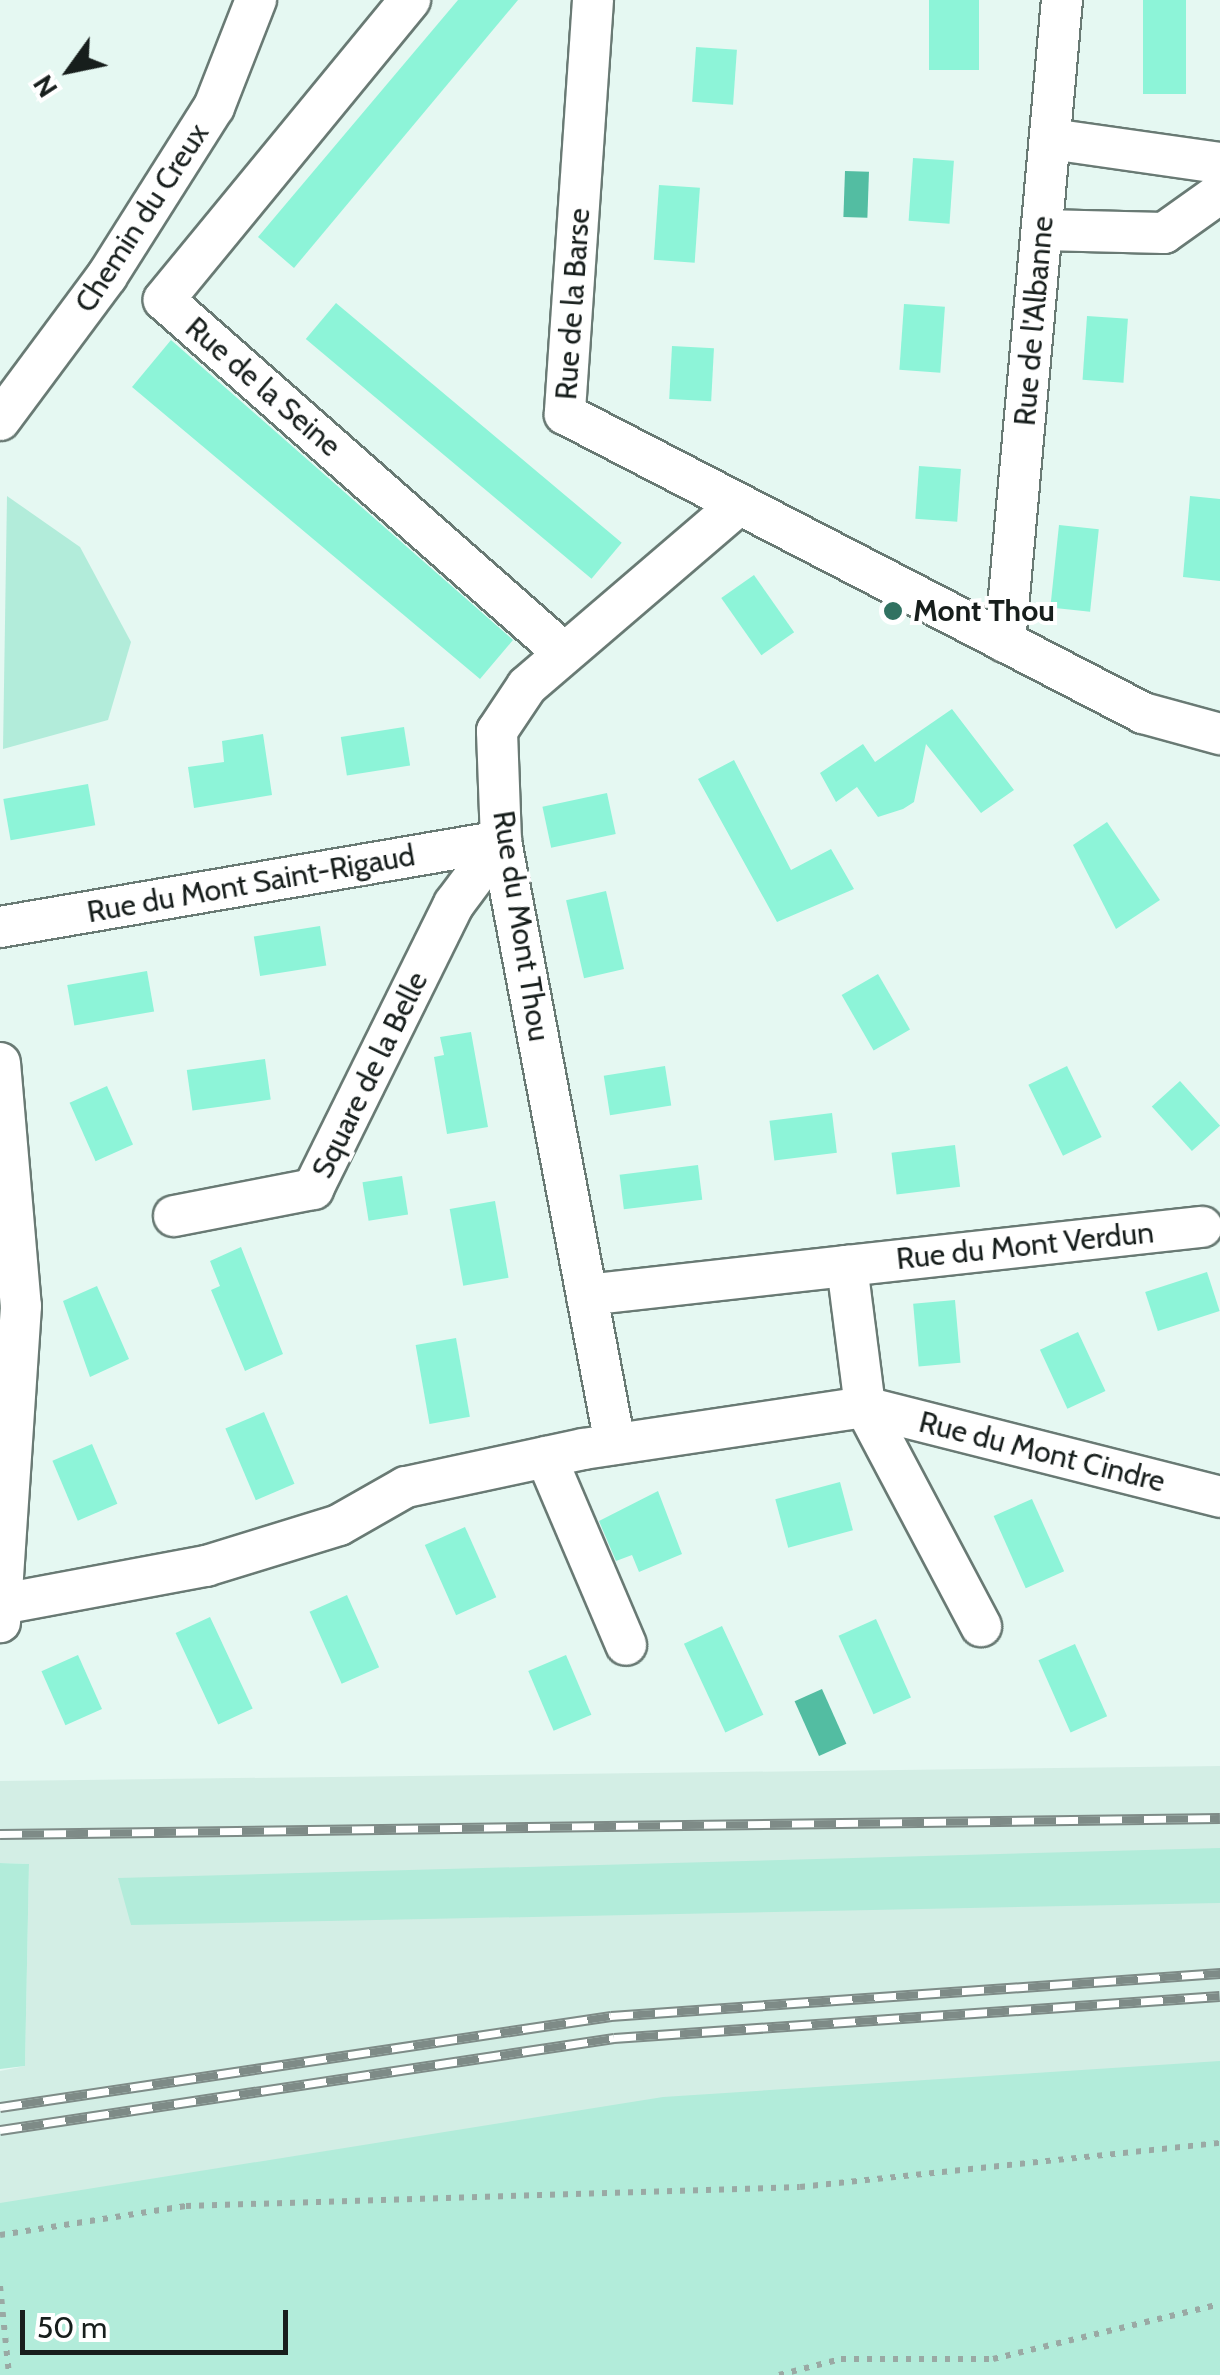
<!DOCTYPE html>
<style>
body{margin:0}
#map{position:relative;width:1220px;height:2375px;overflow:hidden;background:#e5f8f2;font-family:Cabin,sans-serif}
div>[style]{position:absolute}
.built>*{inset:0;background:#d3eee5}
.green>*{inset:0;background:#b2ecda}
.water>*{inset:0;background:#53bda2;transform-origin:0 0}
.building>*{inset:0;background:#8df4d8;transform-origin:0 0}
.path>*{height:6px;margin-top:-3px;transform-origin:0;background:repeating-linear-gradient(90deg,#9aa9a4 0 5px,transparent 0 13px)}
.roads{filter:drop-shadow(2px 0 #697a74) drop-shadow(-2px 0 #697a74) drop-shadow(0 2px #697a74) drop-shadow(0 -2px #697a74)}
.minor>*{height:40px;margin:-20px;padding:0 20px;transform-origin:20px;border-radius:20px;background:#fff}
.rail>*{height:11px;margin-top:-5.5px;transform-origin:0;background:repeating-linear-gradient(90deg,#fff 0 22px,#7e8b87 0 44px);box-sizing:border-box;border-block:2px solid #7e8b87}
.dots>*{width:28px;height:28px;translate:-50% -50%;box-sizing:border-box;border:5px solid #fff;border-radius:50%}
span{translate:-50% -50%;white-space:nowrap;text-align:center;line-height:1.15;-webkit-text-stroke:8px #fff;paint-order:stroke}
.street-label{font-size:30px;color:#171e1c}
.poi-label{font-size:30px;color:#171e1c;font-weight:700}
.left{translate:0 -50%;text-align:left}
.north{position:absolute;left:20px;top:20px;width:100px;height:100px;-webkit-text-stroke:8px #fff;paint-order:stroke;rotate:237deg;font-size:28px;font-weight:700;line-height:40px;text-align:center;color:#171e1c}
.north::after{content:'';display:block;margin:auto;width:35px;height:45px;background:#171e1c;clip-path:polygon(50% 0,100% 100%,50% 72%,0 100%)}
.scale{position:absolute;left:20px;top:2310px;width:268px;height:45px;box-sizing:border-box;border:5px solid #171e1c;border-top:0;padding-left:12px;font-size:30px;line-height:35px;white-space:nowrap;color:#171e1c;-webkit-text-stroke:8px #fff;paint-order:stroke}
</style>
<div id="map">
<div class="built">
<div style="clip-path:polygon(1220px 1766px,1220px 2110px,0 2216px,0 2071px,25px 2066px,29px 1864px,0 1863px,0 1781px)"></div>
</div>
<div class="green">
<div style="clip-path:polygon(7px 496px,80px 547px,131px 642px,108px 720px,3px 749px)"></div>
<div style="clip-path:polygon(1220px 1848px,1220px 1903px,131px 1925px,118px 1878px)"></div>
<div style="clip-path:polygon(0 1863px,29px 1864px,25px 2066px,0 2069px)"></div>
<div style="clip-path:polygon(1220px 2061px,1220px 2375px,0 2375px,0 2203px,663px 2097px)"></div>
</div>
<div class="water">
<div style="left:845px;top:171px;width:24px;height:46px;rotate:2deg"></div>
<div style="left:822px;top:1689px;width:60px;height:30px;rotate:66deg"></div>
</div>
<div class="building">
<div style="clip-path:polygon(458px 0,518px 0,294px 268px,258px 237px)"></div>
<div style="left:929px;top:0;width:50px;height:70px"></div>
<div style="left:1143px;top:0;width:43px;height:94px"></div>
<div style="left:696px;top:47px;width:41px;height:55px;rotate:4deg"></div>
<div style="left:913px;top:158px;width:41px;height:63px;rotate:4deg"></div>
<div style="left:659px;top:185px;width:41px;height:75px;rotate:4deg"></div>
<div style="left:336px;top:303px;width:373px;height:47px;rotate:40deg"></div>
<div style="left:904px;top:304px;width:41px;height:66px;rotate:4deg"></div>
<div style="left:1087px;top:316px;width:41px;height:64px;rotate:4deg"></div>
<div style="clip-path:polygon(171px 340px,513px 640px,480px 679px,132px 387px)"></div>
<div style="left:672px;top:346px;width:42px;height:53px;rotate:3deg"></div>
<div style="left:919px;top:466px;width:42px;height:53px;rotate:4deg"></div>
<div style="clip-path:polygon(1190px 496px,1220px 499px,1220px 581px,1183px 577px)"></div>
<div style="left:1059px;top:525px;width:40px;height:83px;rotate:6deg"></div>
<div style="left:754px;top:575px;width:70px;height:40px;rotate:55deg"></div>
<div style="clip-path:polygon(952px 709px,1014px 790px,981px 813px,926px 744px,914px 802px,903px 809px,878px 817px,857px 787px,836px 802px,820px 773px,863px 744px,875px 762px)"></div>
<div style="left:404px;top:727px;width:39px;height:64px;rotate:81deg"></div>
<div style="clip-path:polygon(263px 734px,272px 795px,194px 808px,188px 767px,224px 762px,222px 741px)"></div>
<div style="clip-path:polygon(734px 760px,791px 870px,831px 849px,854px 889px,777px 922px,698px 779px)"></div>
<div style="left:88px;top:784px;width:42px;height:86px;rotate:80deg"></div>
<div style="left:607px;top:793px;width:42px;height:66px;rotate:78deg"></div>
<div style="clip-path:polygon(1107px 822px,1160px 900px,1116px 929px,1073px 845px)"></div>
<div style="left:606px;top:891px;width:80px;height:41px;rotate:77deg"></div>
<div style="left:320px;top:926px;width:40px;height:67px;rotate:81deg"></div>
<div style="left:147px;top:971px;width:41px;height:81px;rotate:80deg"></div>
<div style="left:878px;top:974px;width:64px;height:42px;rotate:60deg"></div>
<div style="clip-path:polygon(471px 1032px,488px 1127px,447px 1134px,434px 1057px,444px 1055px,440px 1037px)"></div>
<div style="left:265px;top:1059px;width:41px;height:79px;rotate:82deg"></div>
<div style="left:665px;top:1066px;width:40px;height:62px;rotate:81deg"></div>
<div style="left:1067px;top:1066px;width:79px;height:43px;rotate:64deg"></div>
<div style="left:1180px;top:1081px;width:60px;height:38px;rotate:48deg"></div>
<div style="left:107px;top:1086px;width:64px;height:41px;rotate:66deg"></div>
<div style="left:832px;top:1113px;width:40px;height:63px;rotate:83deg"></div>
<div style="left:955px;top:1145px;width:42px;height:64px;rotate:83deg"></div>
<div style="left:698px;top:1165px;width:35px;height:79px;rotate:83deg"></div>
<div style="left:402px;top:1176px;width:39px;height:40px;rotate:81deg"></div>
<div style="left:495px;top:1201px;width:78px;height:46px;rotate:80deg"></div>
<div style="clip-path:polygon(241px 1247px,283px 1354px,245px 1371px,211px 1290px,220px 1286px,210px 1261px)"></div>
<div style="left:1207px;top:1272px;width:41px;height:65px;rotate:72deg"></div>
<div style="clip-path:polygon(97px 1286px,129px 1359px,90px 1377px,63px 1301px)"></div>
<div style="left:955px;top:1300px;width:63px;height:42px;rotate:85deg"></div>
<div style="left:1078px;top:1332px;width:65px;height:42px;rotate:65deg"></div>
<div style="left:456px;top:1338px;width:80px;height:41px;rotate:80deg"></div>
<div style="left:264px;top:1412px;width:78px;height:42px;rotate:67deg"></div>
<div style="left:92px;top:1444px;width:65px;height:43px;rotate:67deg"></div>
<div style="left:840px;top:1482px;width:50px;height:67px;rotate:75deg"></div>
<div style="clip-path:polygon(658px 1491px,682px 1554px,639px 1572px,632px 1555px,616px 1561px,599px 1521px)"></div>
<div style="left:1032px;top:1499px;width:79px;height:42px;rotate:66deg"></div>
<div style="left:465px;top:1527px;width:77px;height:44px;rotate:66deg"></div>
<div style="left:347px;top:1595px;width:79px;height:41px;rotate:66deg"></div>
<div style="left:210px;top:1617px;width:101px;height:38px;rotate:65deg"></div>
<div style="left:876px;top:1619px;width:86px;height:41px;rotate:66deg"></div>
<div style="left:722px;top:1626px;width:98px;height:42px;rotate:65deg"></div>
<div style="left:1075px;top:1644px;width:79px;height:40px;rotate:66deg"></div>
<div style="left:78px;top:1655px;width:59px;height:40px;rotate:66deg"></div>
<div style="left:566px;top:1655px;width:65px;height:41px;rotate:67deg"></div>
</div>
<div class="path">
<div style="left:0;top:2235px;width:188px;rotate:-8.9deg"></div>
<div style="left:186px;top:2206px;width:614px;rotate:-1.77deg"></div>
<div style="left:800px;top:2187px;width:422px;rotate:-6deg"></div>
<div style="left:0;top:2286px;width:89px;rotate:84.2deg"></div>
<div style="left:779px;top:2375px;width:64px;rotate:-14.5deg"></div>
<div style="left:841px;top:2359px;width:152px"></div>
<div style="left:993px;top:2359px;width:234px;rotate:-13.6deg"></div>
</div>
<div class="roads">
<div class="minor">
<div style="left:410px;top:0;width:388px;rotate:129.4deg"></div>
<div style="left:164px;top:300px;width:532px;rotate:41.42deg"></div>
<div style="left:593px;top:0;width:415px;rotate:93.9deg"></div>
<div style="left:565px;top:414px;width:651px;rotate:27.35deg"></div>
<div style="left:1143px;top:713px;width:80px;rotate:15.3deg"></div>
<div style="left:1051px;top:139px;width:171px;rotate:8.1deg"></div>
<div style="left:1043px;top:230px;width:121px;rotate:1.4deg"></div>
<div style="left:1164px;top:233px;width:69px;rotate:-35.5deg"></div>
<div style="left:0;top:420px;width:179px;rotate:-53.4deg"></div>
<div style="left:107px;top:276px;width:200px;rotate:-57.7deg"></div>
<div style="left:214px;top:107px;width:115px;rotate:-68.6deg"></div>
<div style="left:1005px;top:642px;width:645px;rotate:-84.93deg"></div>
<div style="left:0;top:927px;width:508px;rotate:-9.74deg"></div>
<div style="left:0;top:1063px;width:244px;rotate:85.1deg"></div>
<div style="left:21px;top:1306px;width:317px;rotate:93.8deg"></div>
<div style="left:174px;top:1216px;width:142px;rotate:-11deg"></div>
<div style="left:313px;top:1189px;width:318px;rotate:-63.7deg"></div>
<div style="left:454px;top:904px;width:79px;rotate:-53.3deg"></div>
<div style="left:847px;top:1266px;width:357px;rotate:-6.3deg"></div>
<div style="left:587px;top:1295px;width:262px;rotate:-6.4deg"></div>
<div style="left:847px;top:1266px;width:142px;rotate:82.7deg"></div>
<div style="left:865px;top:1407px;width:248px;rotate:62.1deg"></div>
<div style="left:615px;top:1444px;width:614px;rotate:-100.71deg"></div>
<div style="left:501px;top:841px;width:110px;rotate:-92.1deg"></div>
<div style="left:497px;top:731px;width:54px;rotate:-56.3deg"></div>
<div style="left:527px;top:686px;width:277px;rotate:-40.6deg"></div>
<div style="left:546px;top:1457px;width:204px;rotate:66.9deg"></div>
<div style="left:2px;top:1604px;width:208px;rotate:-10.6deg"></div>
<div style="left:206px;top:1566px;width:139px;rotate:-17.1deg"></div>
<div style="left:339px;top:1525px;width:77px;rotate:-29.6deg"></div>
<div style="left:406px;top:1487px;width:181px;rotate:-12.1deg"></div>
<div style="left:583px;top:1449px;width:285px;rotate:-8.5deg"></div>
<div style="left:865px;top:1407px;width:366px;rotate:14.2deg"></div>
</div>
</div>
<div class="rail">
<div style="left:0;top:1834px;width:1220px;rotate:-0.75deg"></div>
<div style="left:0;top:2107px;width:618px;rotate:-8.47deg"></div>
<div style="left:611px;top:2016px;width:611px;rotate:-4.04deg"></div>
<div style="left:0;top:2130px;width:621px;rotate:-8.52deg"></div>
<div style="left:614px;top:2038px;width:607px;rotate:-3.96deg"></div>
</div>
<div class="dots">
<div style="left:893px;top:611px;background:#317261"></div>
</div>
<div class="street-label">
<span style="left:142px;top:218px;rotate:-57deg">Chemin du Creux</span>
<span style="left:573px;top:304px;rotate:-86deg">Rue de la Barse</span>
<span style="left:1034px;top:321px;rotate:-85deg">Rue de l'Albanne</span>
<span style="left:263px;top:387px;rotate:41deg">Rue de la Seine</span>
<span style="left:251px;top:884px;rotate:-10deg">Rue du Mont Saint-Rigaud</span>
<span style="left:521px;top:926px;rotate:81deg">Rue du Mont Thou</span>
<span style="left:370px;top:1075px;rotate:-64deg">Square de la Belle</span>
<span style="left:1025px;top:1246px;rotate:-6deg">Rue du Mont Verdun</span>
<span style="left:1042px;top:1452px;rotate:14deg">Rue du Mont Cindre</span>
</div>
<div class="poi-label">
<span class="left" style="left:913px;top:611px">Mont Thou</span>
</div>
<div class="north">N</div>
<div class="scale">50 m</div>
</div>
